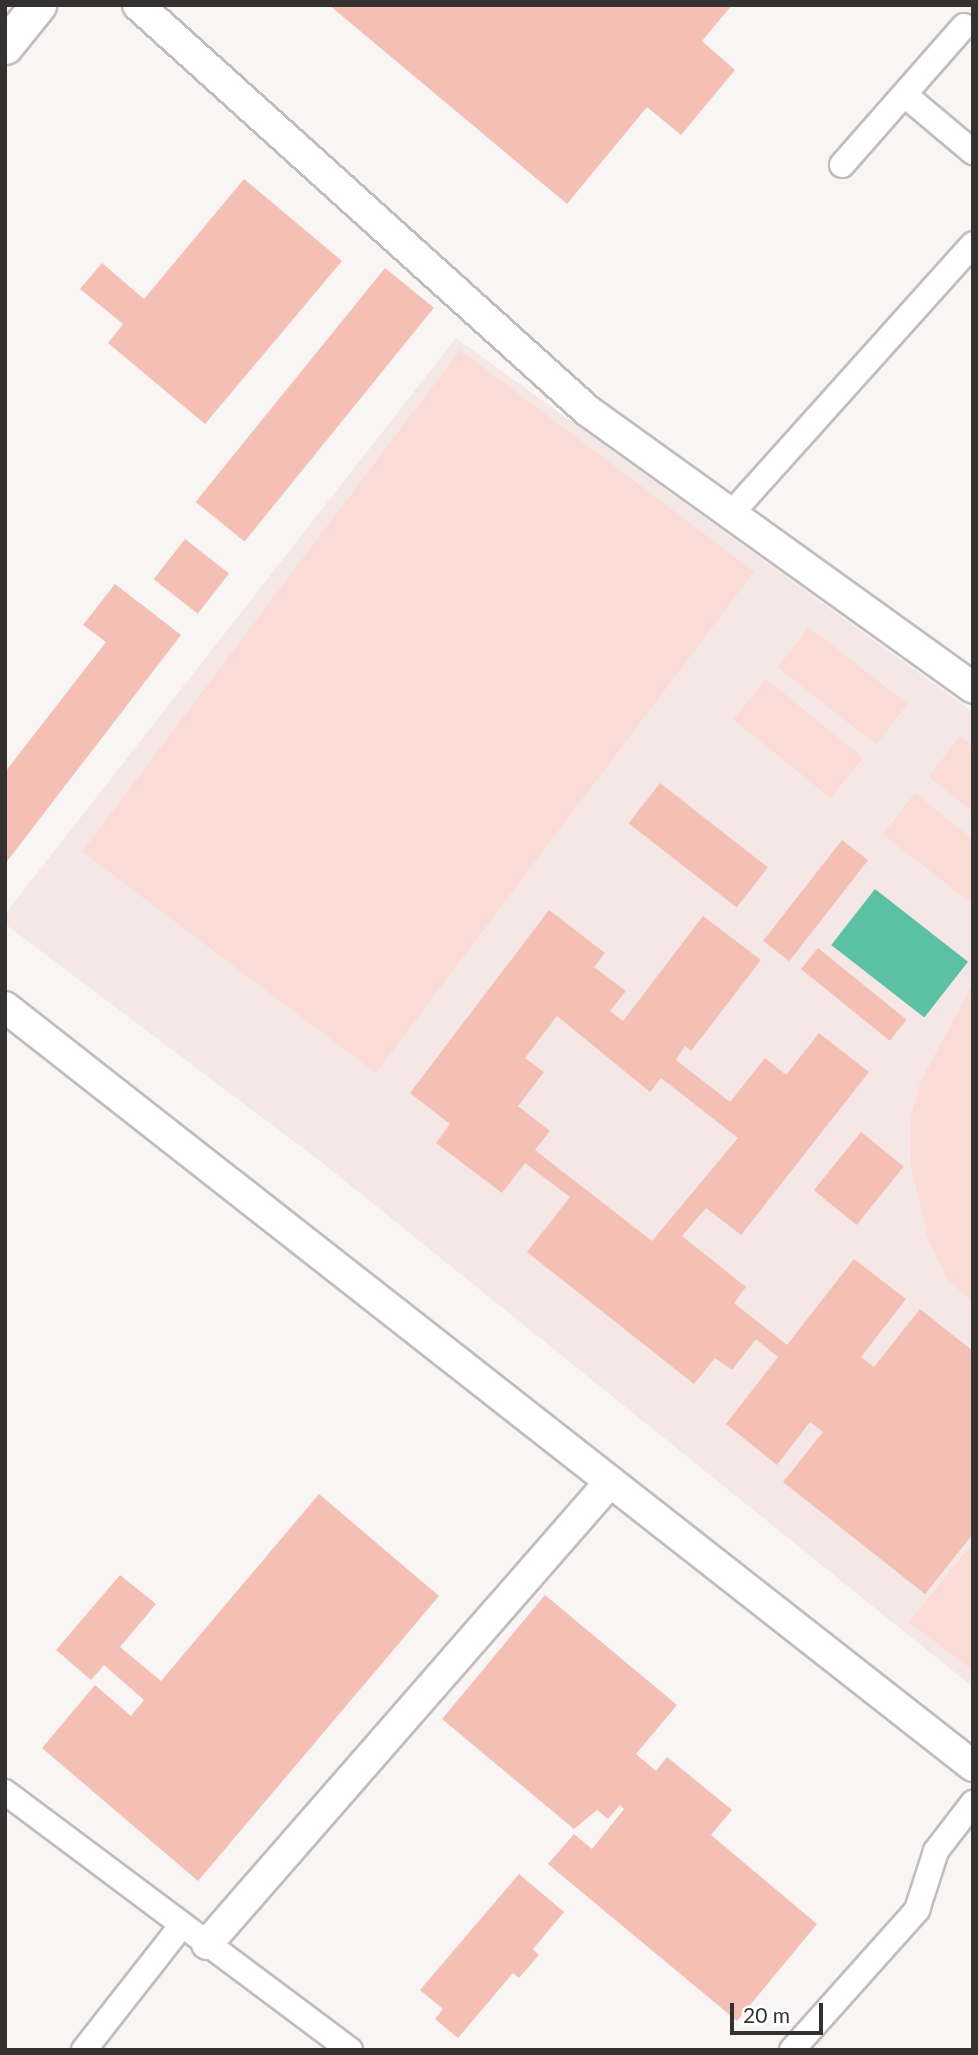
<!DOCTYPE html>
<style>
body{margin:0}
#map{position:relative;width:978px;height:2055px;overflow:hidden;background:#f9f5f4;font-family:Lato,sans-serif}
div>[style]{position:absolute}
.built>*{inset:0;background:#f4e7e5}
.green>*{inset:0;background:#fbdbd5;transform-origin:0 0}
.water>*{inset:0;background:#5cc0a4;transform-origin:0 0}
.building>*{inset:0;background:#f4c0b6;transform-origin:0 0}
.roads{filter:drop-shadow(2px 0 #c1bdbc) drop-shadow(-2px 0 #c1bdbc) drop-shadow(0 2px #c1bdbc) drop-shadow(0 -2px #c1bdbc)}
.minor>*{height:24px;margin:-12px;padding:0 12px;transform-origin:12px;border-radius:12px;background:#fff}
.tertiary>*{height:30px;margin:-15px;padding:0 15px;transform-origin:15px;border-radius:15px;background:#fff}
.secondary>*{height:35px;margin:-17.5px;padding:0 17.5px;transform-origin:17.5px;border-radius:17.5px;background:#fff}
span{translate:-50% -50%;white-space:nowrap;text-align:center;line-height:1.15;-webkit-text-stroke:6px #fff;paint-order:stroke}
.frame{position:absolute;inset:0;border:7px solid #333231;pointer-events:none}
.scale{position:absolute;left:730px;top:2003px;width:93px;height:32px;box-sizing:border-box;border:4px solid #333231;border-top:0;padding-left:9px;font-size:21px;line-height:24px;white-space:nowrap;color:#333231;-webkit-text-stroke:5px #fff;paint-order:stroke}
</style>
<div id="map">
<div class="built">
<div style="clip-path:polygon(456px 338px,973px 712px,973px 1687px,319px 1160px,5px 924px,5px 914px)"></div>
</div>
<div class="green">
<div style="left:460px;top:350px;width:368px;height:628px;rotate:37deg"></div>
<div style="left:809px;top:627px;width:125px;height:51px;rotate:38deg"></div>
<div style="left:766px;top:679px;width:125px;height:52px;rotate:39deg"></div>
<div style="clip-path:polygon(960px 736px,973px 746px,973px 812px,929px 777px)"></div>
<div style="clip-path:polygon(915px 793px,973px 840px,973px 905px,883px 834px)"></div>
<div style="clip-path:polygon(973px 983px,973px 1303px,946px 1277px,928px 1238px,910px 1163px,911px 1118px,920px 1083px)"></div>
<div style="clip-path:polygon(973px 1543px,973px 1670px,909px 1622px)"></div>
</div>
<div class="water">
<div style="left:875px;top:889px;width:118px;height:71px;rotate:38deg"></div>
</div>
<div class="building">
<div style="clip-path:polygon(329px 5px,732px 5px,702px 41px,735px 70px,681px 135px,647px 107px,567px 204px)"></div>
<div style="clip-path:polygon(244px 179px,342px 261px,205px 424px,108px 343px,123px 324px,80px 289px,102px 263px,144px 299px)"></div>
<div style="left:385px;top:268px;width:63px;height:301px;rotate:39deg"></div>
<div style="left:185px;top:539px;width:56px;height:51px;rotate:38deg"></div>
<div style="clip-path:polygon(115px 584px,181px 635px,5px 864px,5px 772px,106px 642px,83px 625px)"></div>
<div style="left:660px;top:783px;width:137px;height:51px;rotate:38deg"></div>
<div style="left:842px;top:840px;width:33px;height:128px;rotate:38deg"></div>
<div style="clip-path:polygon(evenodd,549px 910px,605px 953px,594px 967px,626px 991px,610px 1011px,623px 1021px,703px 916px,761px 960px,691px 1051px,685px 1046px,676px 1060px,730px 1102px,765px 1058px,786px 1075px,819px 1033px,869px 1072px,741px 1235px,706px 1208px,682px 1236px,746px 1287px,734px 1303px,787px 1345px,854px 1259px,906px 1299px,861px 1357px,874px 1367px,920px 1309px,973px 1351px,973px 1534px,925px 1594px,783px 1482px,823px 1432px,810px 1422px,777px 1465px,726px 1424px,778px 1357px,756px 1339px,732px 1370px,715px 1358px,694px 1384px,527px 1252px,570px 1197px,525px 1163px,502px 1193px,436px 1143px,450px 1124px,410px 1093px,549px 910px,557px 1016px,650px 1092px,661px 1078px,738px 1138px,652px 1241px,535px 1150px,550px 1131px,518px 1106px,544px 1072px,525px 1058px,557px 1016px)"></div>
<div style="left:818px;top:948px;width:114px;height:27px;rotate:39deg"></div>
<div style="left:861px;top:1132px;width:55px;height:75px;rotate:39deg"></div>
<div style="clip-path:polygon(319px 1494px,439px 1596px,198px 1881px,42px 1748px,95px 1685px,131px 1716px,144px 1700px,104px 1665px,91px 1680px,56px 1650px,120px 1575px,156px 1604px,120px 1647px,161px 1681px)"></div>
<div style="clip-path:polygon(545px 1595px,677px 1705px,636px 1754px,656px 1771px,667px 1757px,732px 1810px,711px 1835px,817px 1924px,737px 2021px,548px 1864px,574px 1834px,592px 1849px,624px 1809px,620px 1805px,608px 1819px,597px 1810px,574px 1829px,442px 1719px)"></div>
<div style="clip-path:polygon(519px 1874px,564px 1912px,533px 1949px,539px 1955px,519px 1978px,513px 1973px,458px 2038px,435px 2019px,443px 2009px,420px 1990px)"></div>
</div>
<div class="roads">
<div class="minor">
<div style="left:905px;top:95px;width:89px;rotate:40deg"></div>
<div style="left:842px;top:165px;width:185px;rotate:-48.7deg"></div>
<div style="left:729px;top:516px;width:365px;rotate:-48.1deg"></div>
<div style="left:5px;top:1792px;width:431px;rotate:36.8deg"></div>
<div style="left:84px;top:2050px;width:159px;rotate:-51.9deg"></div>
<div style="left:792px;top:2050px;width:188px;rotate:-48.2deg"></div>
<div style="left:917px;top:1910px;width:62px;rotate:-72.1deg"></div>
<div style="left:936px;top:1851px;width:61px;rotate:-52.4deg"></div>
</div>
<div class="tertiary">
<div style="left:138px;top:5px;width:606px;rotate:42.06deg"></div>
<div style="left:588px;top:411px;width:474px;rotate:35.7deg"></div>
<div style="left:5px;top:1007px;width:1230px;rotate:38.1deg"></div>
<div style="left:207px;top:1944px;width:613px;rotate:-48.9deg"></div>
</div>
<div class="secondary">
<div style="left:5px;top:46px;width:53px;rotate:-51.2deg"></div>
</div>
</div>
<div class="frame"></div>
<div class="scale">20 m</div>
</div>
